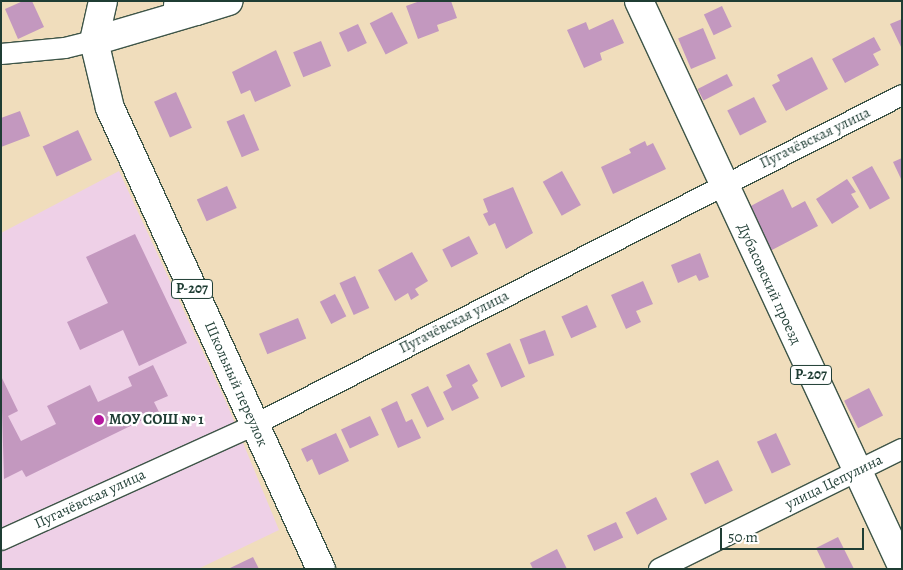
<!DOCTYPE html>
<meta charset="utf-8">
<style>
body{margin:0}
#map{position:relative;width:903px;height:570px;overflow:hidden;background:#f0ddbc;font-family:Alegreya,serif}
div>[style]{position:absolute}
.built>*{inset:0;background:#eed0e7}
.building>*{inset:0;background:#c398bf;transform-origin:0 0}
.roads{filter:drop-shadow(1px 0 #3e5548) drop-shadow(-1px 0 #3e5548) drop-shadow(0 1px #3e5548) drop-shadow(0 -1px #3e5548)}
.street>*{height:20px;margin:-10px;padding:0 10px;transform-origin:10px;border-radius:10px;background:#fff}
.primary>*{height:28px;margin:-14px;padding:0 14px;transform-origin:14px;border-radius:14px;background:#fff}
.dots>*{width:14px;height:14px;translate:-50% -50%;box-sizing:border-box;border:2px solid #fff;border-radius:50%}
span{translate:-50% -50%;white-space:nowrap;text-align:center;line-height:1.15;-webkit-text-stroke:4.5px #fff;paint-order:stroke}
.shield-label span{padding:1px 4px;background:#fff;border:1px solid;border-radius:4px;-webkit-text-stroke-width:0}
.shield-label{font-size:14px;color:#1f3d34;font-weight:700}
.street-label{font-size:15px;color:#1f3d34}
.poi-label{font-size:15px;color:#1f3d34;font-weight:700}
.left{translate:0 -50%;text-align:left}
.frame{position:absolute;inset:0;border:2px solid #1f3d34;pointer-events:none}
.scale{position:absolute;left:720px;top:528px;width:144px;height:22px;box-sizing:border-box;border:2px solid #1f3d34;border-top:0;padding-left:6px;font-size:15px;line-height:18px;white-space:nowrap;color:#1f3d34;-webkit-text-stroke:4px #fff;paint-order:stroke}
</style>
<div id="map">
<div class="built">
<div style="clip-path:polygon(119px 171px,227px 404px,279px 530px,198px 569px,1px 569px,1px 233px)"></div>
</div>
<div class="building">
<div style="clip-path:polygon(23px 1px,32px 1px,44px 27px,18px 39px,5px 9px)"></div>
<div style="clip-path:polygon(420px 1px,451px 1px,457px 18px,437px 25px,439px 31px,418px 39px,406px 6px)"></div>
<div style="left:722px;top:6px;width:23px;height:20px;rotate:65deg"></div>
<div style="left:392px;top:12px;width:35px;height:25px;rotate:63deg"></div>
<div style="clip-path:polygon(613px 19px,624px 43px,600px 53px,602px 60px,584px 68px,567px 30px,586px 22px,589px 30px)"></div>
<div style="clip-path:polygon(902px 19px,902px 49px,890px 24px)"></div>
<div style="left:358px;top:24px;width:21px;height:21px;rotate:65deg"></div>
<div style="left:703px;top:28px;width:33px;height:27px;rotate:67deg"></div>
<div style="clip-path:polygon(874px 37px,881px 50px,873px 54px,879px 65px,845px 83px,832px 59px)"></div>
<div style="left:321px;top:41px;width:27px;height:30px;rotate:68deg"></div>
<div style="clip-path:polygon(276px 50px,291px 86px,255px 102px,250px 90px,241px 94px,232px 72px)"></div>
<div style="clip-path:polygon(812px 57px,828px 89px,786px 111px,772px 85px,780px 81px,777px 75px)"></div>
<div style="left:727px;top:74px;width:13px;height:33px;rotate:63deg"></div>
<div style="left:176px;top:92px;width:39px;height:24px;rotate:66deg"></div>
<div style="left:754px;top:97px;width:28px;height:30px;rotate:63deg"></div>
<div style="clip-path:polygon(20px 111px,30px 136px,1px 147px,1px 118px)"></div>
<div style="left:244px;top:114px;width:39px;height:19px;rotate:67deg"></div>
<div style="left:78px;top:130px;width:33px;height:39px;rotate:65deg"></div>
<div style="clip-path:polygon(645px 141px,647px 146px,653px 143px,666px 169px,613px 194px,601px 167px,631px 153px,629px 149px)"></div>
<div style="clip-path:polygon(902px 158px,902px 181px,893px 162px)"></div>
<div style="left:872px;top:166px;width:37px;height:23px;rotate:61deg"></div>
<div style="left:562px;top:171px;width:39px;height:22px;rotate:61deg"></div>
<div style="clip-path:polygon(847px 179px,856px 192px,851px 194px,859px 207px,832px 224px,816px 199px)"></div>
<div style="left:227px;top:186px;width:24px;height:33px;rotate:66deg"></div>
<div style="clip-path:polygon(513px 187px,533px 233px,506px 249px,495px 223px,489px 226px,483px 214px,488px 212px,483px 199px)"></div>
<div style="clip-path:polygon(783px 189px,792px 208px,805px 201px,818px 226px,770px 251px,747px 208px)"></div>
<div style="clip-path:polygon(135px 234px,187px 343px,139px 366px,123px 330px,80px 350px,67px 322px,108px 303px,86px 257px)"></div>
<div style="left:469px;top:236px;width:20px;height:30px;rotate:63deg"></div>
<div style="clip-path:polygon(412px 252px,428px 281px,415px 289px,419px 295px,411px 300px,408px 293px,395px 301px,378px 270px)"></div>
<div style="clip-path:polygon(700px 253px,709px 277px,699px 281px,696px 275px,678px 283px,671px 265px)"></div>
<div style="left:355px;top:276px;width:35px;height:17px;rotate:66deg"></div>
<div style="clip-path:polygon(643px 281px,653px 304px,636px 311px,641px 322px,626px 329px,611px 295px)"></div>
<div style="left:335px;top:294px;width:25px;height:17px;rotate:63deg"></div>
<div style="left:587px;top:305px;width:24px;height:28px;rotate:66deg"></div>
<div style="left:298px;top:318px;width:22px;height:42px;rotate:68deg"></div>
<div style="left:545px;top:330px;width:27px;height:27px;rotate:70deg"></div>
<div style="left:510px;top:343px;width:37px;height:26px;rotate:66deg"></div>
<div style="clip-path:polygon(469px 364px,478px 381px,472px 385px,479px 398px,452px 411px,443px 392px,452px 387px,446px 375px)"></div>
<div style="clip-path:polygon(153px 365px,168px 396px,154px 402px,159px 412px,26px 477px,22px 470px,4px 479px,1px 376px,18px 411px,8px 416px,21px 441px,56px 424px,47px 406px,90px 385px,98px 402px,132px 386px,128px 377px)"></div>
<div style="left:428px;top:386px;width:37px;height:19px;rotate:64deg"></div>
<div style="left:869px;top:388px;width:31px;height:28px;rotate:63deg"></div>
<div style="clip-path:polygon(397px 401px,406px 422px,412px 419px,421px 438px,398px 448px,381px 409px)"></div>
<div style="left:370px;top:416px;width:21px;height:32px;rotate:65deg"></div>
<div style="clip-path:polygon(336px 433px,349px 461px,319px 475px,312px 459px,307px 462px,301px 449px)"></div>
<div style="left:776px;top:433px;width:35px;height:21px;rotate:65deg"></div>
<div style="left:718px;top:460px;width:34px;height:31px;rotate:64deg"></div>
<div style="left:656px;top:497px;width:25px;height:34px;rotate:63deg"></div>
<div style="left:616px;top:522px;width:17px;height:32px;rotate:65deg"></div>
<div style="clip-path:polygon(838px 537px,854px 569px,826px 569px,816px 548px)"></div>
<div style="clip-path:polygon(557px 549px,567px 569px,533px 569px,530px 563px)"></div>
<div style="clip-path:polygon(253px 557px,259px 569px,228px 569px)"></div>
</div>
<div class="roads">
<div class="street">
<div style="left:1px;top:54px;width:64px;rotate:-5.4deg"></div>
<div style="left:65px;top:48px;width:30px;rotate:-14deg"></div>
<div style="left:1px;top:540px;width:278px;rotate:-24.4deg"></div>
<div style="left:254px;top:425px;width:727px;rotate:-26.99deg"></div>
<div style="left:659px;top:569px;width:271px;rotate:-26.3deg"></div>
</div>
<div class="primary">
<div style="left:103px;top:1px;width:41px;rotate:102.7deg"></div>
<div style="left:94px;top:41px;width:69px;rotate:76.6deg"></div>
<div style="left:110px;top:108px;width:507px;rotate:65.41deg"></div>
<div style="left:639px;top:1px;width:623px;rotate:65.04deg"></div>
<div style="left:178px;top:5px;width:19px;rotate:18deg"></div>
<div style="left:196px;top:11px;width:34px;rotate:-17deg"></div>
<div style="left:94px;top:41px;width:106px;rotate:-16.4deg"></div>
</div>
</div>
<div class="dots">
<div style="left:99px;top:420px;background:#b5179e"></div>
</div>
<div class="shield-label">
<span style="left:192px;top:289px">Р-207</span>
<span style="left:811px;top:375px">Р-207</span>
</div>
<div class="street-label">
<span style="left:815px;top:138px;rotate:-26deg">Пугачёвская улица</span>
<span style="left:769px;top:284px;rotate:65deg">Дубасовский проезд</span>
<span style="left:454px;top:322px;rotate:-27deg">Пугачёвская улица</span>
<span style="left:236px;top:384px;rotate:66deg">Школьный переулок</span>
<span style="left:834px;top:482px;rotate:-26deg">улица Цепулина</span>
<span style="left:90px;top:499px;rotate:-25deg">Пугачёвская улица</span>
</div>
<div class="poi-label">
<span class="left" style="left:109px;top:420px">МОУ СОШ № 1</span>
</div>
<div class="frame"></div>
<div class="scale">50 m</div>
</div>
